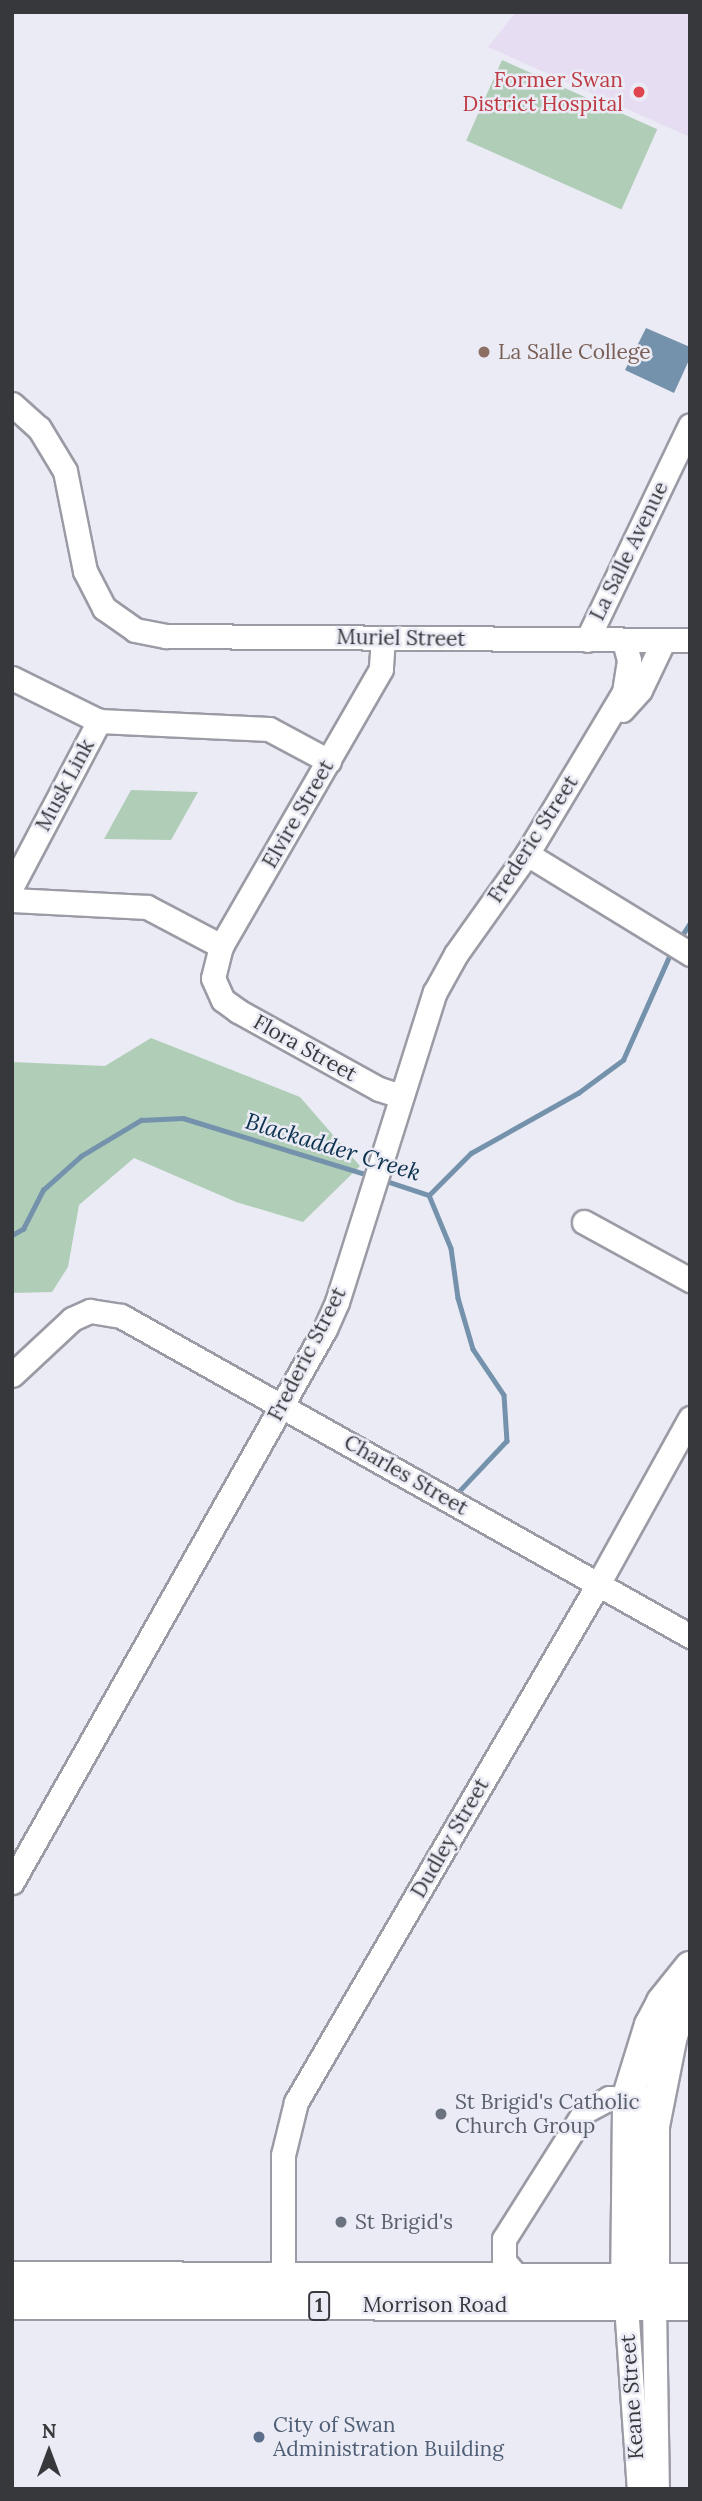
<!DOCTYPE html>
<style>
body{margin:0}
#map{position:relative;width:702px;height:2501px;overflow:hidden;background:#ebebf5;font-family:Lora,serif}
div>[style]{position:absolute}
.medical>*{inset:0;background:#e6ddf2}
.green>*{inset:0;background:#b0ceb7;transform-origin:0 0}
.water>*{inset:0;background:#7492ab}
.stream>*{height:4.5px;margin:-2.25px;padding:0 2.25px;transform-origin:2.25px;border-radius:2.25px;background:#7492ab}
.roads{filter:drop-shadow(2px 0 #9b9ba5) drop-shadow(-2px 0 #9b9ba5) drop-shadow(0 2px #9b9ba5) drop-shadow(0 -2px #9b9ba5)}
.minor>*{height:23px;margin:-11.5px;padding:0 11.5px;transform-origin:11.5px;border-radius:11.5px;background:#fff}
.major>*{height:30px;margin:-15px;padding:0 15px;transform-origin:15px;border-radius:15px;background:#fff}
.dots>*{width:19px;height:19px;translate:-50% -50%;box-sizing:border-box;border:4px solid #ebebf5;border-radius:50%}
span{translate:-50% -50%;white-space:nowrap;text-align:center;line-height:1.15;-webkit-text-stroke:5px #ebebf5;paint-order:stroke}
.shield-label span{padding:2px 5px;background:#ebebf5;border:2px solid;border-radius:5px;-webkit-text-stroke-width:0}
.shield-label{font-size:19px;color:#37383c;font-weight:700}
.health-label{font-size:21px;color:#be3a42}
.right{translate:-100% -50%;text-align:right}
.education-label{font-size:21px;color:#785e54}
.left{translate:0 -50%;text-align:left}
.street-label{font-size:21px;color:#37383c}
.worship-label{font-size:21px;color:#5b616d}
.service-label{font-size:21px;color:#4e5e75}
.water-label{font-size:23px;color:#0c324e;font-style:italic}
.frame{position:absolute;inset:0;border:14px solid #37383c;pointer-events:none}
.north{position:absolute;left:14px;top:2417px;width:70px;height:70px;-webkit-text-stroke:5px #ebebf5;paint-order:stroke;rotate:0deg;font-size:19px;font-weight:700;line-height:28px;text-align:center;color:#37383c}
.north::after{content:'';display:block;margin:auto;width:24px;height:32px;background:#37383c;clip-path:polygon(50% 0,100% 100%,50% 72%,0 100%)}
</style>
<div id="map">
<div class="medical">
<div style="clip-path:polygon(516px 12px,690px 12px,690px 137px,488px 47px)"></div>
</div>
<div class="green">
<div style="left:502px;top:60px;width:170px;height:88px;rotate:24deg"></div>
<div style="clip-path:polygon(131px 790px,198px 792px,171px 840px,104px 839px)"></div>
<div style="clip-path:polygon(151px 1038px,300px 1097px,360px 1166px,303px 1222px,236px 1202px,134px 1158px,79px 1205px,68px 1267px,52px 1292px,12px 1293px,12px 1062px,105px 1066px)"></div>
</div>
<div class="water">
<div style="clip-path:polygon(646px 328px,690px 347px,690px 358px,674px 393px,625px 370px)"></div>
</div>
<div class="stream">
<div style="left:679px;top:940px;width:20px;rotate:-57deg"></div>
<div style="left:383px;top:1180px;width:48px;rotate:18.1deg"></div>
<div style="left:429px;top:1195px;width:59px;rotate:-45deg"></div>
<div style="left:471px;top:1153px;width:123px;rotate:-29.3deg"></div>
<div style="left:578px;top:1093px;width:56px;rotate:-36.3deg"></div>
<div style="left:623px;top:1060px;width:120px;rotate:-66deg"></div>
<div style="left:429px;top:1195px;width:57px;rotate:67.5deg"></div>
<div style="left:451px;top:1248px;width:50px;rotate:82deg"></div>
<div style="left:458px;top:1298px;width:53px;rotate:73.6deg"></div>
<div style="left:473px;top:1349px;width:55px;rotate:56deg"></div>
<div style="left:504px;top:1395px;width:46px;rotate:86.3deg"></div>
<div style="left:507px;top:1441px;width:71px;rotate:133.3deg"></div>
<div style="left:12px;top:1235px;width:13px;rotate:-29deg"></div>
<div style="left:23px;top:1229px;width:44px;rotate:-62.9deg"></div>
<div style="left:43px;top:1190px;width:51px;rotate:-41.8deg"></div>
<div style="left:81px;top:1156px;width:70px;rotate:-31deg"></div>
<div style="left:141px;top:1120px;width:42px;rotate:-2.7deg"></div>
<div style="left:183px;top:1118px;width:194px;rotate:17.1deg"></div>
</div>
<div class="roads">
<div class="minor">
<div style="left:12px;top:404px;width:36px;rotate:42deg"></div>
<div style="left:39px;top:428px;width:50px;rotate:58.8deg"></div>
<div style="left:65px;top:471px;width:102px;rotate:78.7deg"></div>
<div style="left:85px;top:571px;width:42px;rotate:62.8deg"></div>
<div style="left:104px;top:608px;width:38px;rotate:35deg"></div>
<div style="left:135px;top:630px;width:32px;rotate:11deg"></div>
<div style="left:166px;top:636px;width:524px;rotate:0.44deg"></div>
<div style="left:383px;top:638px;width:31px;rotate:94deg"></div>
<div style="left:381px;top:669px;width:320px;rotate:120deg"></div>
<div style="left:221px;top:946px;width:33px;rotate:104deg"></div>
<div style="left:213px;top:978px;width:24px;rotate:66deg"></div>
<div style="left:223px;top:1000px;width:19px;rotate:36deg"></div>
<div style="left:238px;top:1011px;width:161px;rotate:29deg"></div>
<div style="left:379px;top:1089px;width:22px;rotate:18deg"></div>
<div style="left:587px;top:640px;width:238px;rotate:-64.4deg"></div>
<div style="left:12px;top:678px;width:97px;rotate:26.3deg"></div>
<div style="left:99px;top:721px;width:170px;rotate:2.7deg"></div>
<div style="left:269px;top:729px;width:68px;rotate:28.1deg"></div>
<div style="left:622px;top:710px;width:27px;rotate:-48deg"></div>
<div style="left:640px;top:690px;width:55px;rotate:-64.4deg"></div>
<div style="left:527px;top:854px;width:191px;rotate:31.5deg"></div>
<div style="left:12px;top:886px;width:187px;rotate:-62.2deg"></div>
<div style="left:12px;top:900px;width:135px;rotate:3deg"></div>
<div style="left:147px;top:907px;width:84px;rotate:27.8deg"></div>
<div style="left:584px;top:1222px;width:121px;rotate:28.7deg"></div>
<div style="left:12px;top:1375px;width:82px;rotate:-43deg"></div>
<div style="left:72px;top:1319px;width:20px;rotate:-24deg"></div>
<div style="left:90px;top:1311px;width:31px;rotate:9deg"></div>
<div style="left:121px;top:1316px;width:653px;rotate:29.35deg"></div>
<div style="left:12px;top:1882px;width:635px;rotate:-60.49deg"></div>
<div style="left:325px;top:1329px;width:30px;rotate:-66deg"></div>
<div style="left:337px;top:1302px;width:325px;rotate:-72.5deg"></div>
<div style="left:435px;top:992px;width:43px;rotate:-61.1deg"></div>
<div style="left:456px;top:954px;width:123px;rotate:-54.6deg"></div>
<div style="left:527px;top:854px;width:189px;rotate:-59.1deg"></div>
<div style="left:624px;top:692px;width:32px;rotate:-81deg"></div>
<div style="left:629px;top:660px;width:20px;rotate:-105deg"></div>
<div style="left:283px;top:2277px;width:122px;rotate:-90deg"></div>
<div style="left:283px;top:2155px;width:55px;rotate:-76.2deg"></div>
<div style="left:296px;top:2102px;width:597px;rotate:-59.74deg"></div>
<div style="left:597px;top:1586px;width:192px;rotate:-61deg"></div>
<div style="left:519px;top:2279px;width:23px;rotate:-130deg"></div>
<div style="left:504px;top:2261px;width:22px;rotate:-90deg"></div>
<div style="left:504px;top:2239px;width:151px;rotate:-57.7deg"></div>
<div style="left:585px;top:2111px;width:27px;rotate:-28deg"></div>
<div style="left:609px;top:2098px;width:48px;rotate:1.2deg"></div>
<div style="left:626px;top:2305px;width:184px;rotate:86deg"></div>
<div style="left:654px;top:2305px;width:184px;rotate:89.1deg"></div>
</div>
<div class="major">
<div style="left:12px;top:2277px;width:678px;rotate:0.17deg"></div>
<div style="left:626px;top:2298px;width:202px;rotate:-89.4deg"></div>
<div style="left:628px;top:2096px;width:74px;rotate:-72.8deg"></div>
<div style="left:650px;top:2025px;width:26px;rotate:-62deg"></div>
<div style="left:662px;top:2002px;width:45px;rotate:-51.3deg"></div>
<div style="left:654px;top:2298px;width:172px;rotate:-90deg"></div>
<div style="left:654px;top:2126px;width:93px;rotate:-78.8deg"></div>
<div style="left:672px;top:2035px;width:47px;rotate:-67.3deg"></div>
<div style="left:12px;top:2304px;width:678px;rotate:0.08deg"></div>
</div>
</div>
<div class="dots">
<div style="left:639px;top:92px;background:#e0444e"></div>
<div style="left:484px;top:352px;background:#8d6e63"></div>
<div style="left:441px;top:2114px;background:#6b7280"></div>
<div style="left:341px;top:2222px;background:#6b7280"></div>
<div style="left:259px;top:2437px;background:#5c6f8a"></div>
</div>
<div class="shield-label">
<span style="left:319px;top:2306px">1</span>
</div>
<div class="health-label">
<span class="right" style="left:623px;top:92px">Former Swan<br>District Hospital</span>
</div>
<div class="education-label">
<span class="left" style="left:498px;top:352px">La Salle College</span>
</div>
<div class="street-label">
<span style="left:629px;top:551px;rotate:-64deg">La Salle Avenue</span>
<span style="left:401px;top:638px;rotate:1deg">Muriel Street</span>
<span style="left:65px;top:785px;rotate:-62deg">Musk Link</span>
<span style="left:298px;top:814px;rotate:-60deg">Elvire Street</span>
<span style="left:533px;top:839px;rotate:-57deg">Frederic Street</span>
<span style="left:305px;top:1048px;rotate:29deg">Flora Street</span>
<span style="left:307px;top:1354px;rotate:-63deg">Frederic Street</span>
<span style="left:406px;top:1475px;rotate:30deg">Charles Street</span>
<span style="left:450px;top:1838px;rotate:-60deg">Dudley Street</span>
<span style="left:435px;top:2305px">Morrison Road</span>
<span style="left:632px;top:2397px;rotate:-94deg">Keane Street</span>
</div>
<div class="worship-label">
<span class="left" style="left:455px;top:2114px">St Brigid's Catholic<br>Church Group</span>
<span class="left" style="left:355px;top:2222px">St Brigid's</span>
</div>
<div class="service-label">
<span class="left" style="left:273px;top:2437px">City of Swan<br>Administration Building</span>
</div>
<div class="water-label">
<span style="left:333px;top:1147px;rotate:17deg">Blackadder Creek</span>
</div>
<div class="frame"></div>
<div class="north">N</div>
</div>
